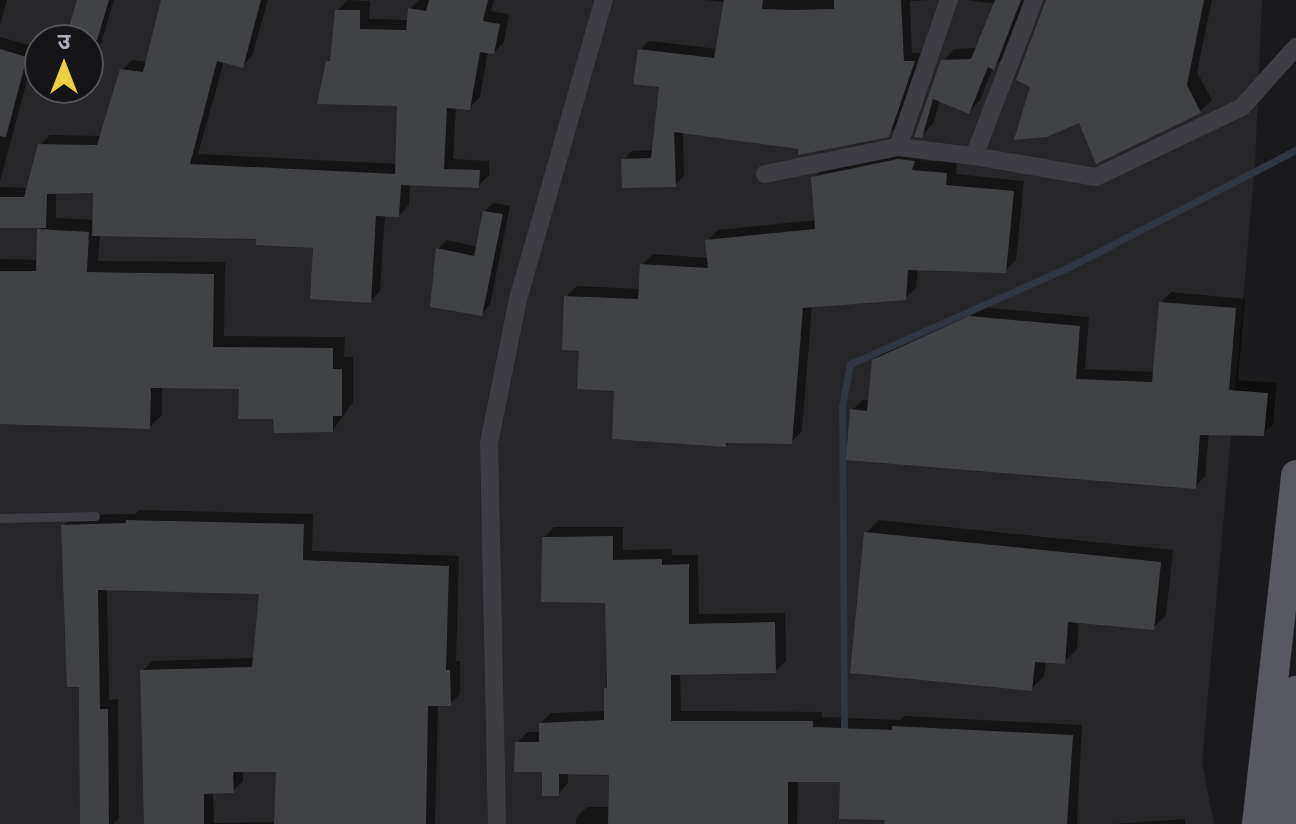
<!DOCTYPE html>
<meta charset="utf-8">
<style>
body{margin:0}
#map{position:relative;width:1296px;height:824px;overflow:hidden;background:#1a1a1c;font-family:Cabin,"Noto Sans Devanagari",sans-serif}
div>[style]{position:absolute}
.built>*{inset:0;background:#262629}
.shadow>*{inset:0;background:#0007}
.stream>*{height:7px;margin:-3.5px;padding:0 3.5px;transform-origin:3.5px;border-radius:3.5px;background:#303640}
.building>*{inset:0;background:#414246}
.service>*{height:9px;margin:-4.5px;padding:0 4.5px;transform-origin:4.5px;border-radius:4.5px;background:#3d3d43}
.minor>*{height:18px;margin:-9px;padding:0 9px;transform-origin:9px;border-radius:9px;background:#3d3d43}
.primary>*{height:30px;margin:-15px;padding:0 15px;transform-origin:15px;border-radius:15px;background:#575860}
span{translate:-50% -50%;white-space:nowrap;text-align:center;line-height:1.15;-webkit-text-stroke:7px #151517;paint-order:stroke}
.north{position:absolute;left:24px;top:24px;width:80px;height:80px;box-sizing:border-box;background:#151517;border:2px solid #525359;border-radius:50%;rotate:0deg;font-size:22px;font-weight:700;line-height:32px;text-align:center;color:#adafbb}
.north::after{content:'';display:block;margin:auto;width:28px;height:36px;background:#edcf41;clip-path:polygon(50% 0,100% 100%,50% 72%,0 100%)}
</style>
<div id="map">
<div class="built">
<div style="clip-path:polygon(evenodd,0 0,1262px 0,1255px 165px,1202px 762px,1214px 824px,0 824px,0 0,40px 40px,88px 40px,88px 88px,40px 88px,40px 40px)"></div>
</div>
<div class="shadow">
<div style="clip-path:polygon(0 0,7px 0,0 25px)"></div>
<div style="clip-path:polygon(79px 0,114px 0,101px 43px,88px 53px,88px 40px,67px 40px)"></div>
<div style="clip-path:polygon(evenodd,163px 0,268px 0,252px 56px,242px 66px,224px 61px,198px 154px,397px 164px,400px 104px,328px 62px,332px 58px,337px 11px,347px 0,370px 1px,369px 19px,409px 20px,410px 9px,419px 0,494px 0,491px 11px,509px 14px,504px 42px,494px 52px,488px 51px,480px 97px,470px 107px,456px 107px,453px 159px,489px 161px,489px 175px,478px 186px,410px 183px,409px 205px,399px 215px,385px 214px,380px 291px,370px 301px,315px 246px,258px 237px,100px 234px,98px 261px,225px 262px,224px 336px,345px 337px,344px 357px,353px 357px,353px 402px,333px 430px,275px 417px,241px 387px,162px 386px,162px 415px,149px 427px,0 422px,0 259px,38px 260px,39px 230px,43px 226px,0 226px,0 187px,28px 188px,40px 145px,50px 135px,102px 136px,122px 70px,132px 60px,147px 62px,163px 0,95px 191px,94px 220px,56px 218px,56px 192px,95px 191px)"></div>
<div style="clip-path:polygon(705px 0,933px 0,910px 1px,912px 53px,922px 53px,897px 126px,888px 135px,801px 147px,683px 131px,684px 176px,675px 185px,623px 160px,632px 151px,654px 150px,661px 86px,640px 50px,649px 41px,718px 49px,726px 2px)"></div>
<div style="clip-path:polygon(967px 0,1027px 0,1005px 56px,993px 68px,980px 100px,969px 112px,940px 100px,933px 124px,921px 136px,943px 61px,954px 49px,977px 48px,996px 4px)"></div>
<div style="clip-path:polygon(1047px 0,1212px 0,1197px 72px,1212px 100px,1200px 111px,1097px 161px,1080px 120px,1032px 86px)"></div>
<div style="clip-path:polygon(0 37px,36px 47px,0 181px)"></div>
<div style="clip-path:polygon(924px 151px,921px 160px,957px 163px,956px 174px,1024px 181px,1016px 260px,1005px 271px,918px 268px,916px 288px,905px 298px,812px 305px,802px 431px,791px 442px,730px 441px,726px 445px,616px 390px,581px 349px,566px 297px,577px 286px,641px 289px,642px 265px,653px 254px,709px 258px,707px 241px,718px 230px,817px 220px,813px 178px,824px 167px)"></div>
<div style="clip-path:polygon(493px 203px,510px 206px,490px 305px,481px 314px,438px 249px,447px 240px,478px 247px,484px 212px)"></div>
<div style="clip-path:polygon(1171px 292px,1245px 299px,1238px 380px,1277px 383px,1273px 424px,1263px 434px,1209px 433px,1205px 476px,1195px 487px,852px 410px,863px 400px,870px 400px,873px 361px,884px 350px,980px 307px,1089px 317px,1085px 369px,1155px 372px,1161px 303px)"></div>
<div style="clip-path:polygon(evenodd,139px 510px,313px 514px,312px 551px,459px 556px,456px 661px,460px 661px,460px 694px,450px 704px,438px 704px,435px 824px,146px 824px,142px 671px,152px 661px,254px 658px,261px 592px,107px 589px,109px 700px,118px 699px,119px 818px,113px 824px,82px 824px,81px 685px,63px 526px,73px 515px,135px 514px,139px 510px,243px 770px,278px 770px,276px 822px,214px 823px,213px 791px,233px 791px,243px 781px,243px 770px)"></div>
<div style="clip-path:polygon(879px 520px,1173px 550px,1166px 615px,1153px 628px,1079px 621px,1077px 649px,1064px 662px,1046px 661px,1044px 676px,1031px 689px,866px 533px)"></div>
<div style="clip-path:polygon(554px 527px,623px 527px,623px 550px,672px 549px,672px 555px,698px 555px,699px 614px,785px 613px,786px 661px,775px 671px,680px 673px,681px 711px,822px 712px,822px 717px,900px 720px,904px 716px,1082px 725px,1077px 824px,974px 824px,842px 780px,798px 780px,797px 824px,576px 824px,576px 818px,587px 807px,610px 807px,611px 773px,568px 772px,568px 783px,558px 794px,544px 770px,517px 743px,527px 732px,541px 732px,541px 723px,551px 713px,606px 711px,607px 601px,544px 538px)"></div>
<div style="clip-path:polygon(1185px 819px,1185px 824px,1113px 824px)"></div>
</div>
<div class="stream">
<div style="left:844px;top:738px;width:332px;rotate:-90.3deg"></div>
<div style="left:842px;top:406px;width:43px;rotate:-79.2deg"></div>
<div style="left:850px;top:364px;width:242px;rotate:-23.9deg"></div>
<div style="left:1071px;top:266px;width:253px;rotate:-27.3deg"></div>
</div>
<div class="building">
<div style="clip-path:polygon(77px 0,109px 0,97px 40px,65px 40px)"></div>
<div style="clip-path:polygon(161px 0,261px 0,243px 68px,217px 61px,190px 164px,395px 174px,397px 106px,317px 104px,326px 61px,330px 61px,335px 10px,360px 10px,360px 29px,406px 30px,408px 8px,426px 11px,429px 0,488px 0,483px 21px,500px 24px,494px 54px,480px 52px,470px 110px,447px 108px,444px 169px,480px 170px,479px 188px,401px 185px,399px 217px,376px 216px,371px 303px,310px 299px,313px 248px,256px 245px,256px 239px,92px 236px,93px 193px,47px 194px,46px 228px,0 228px,0 197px,24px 197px,38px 144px,97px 145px,120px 69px,143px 72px)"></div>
<div style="clip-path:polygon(724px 0,763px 0,762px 9px,793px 10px,834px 9px,834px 0,901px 0,904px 61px,915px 61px,889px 137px,798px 155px,799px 149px,674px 132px,676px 187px,622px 188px,621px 159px,651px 158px,659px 87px,633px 84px,638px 49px,714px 58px)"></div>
<div style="clip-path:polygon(995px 0,1021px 0,994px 70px,988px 67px,969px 114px,933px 99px,922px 138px,914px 137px,941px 60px,971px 59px)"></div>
<div style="clip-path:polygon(1046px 0,1204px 0,1187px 85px,1201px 113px,1096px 164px,1079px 123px,1047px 137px,1014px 140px,1030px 87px,1016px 80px)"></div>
<div style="clip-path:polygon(0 49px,27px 57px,6px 137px,0 136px)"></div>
<div style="clip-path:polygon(898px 159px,915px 161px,912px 170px,947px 173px,946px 185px,1014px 191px,1006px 273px,908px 270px,906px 300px,803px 308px,792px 444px,726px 443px,726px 447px,612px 439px,614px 391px,577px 389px,579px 351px,562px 350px,564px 296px,638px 299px,640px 264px,708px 268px,705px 240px,815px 229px,811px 177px)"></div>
<div style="clip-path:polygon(483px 211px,503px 214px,482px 316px,430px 307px,436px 248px,474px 256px)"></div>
<div style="clip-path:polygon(37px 229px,89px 232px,87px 272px,214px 274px,213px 347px,333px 348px,333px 369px,342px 369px,342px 416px,333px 416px,333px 432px,274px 433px,273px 419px,238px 419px,239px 389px,151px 388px,150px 429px,0 424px,0 271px,36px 271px)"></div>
<div style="clip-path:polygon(1159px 302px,1236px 308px,1229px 390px,1268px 393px,1264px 436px,1200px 435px,1196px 489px,846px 460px,850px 409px,867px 411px,872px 360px,969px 316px,1080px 326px,1076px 379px,1152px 382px)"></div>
<div style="clip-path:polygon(126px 520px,304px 524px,303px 560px,449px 566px,446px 670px,450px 670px,451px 706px,428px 706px,426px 824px,274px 824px,276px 772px,233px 772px,234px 793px,204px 794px,204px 824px,144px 824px,140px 670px,252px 667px,259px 594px,98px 590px,100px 709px,108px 709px,109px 824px,80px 824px,79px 687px,67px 687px,61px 525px,126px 523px)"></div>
<div style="clip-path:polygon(864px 532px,1161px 562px,1154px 630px,1068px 622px,1065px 664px,1035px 662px,1032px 691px,850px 673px)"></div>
<div style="clip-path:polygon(613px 536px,613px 560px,662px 559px,662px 565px,689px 564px,689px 624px,775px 622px,776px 673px,671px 675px,671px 721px,813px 721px,813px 727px,892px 730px,892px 726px,1073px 735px,1067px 824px,884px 824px,885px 820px,839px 819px,840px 782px,788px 782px,788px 824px,608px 824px,609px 775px,559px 774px,559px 796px,542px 796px,542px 772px,514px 772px,515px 742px,539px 742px,539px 723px,604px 720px,604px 688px,607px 688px,605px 603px,541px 602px,542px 537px)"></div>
</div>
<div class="service">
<div style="left:0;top:518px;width:95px;rotate:-1.2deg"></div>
</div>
<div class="minor">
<div style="left:1034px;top:0;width:167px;rotate:111deg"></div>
<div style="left:974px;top:156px;width:124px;rotate:9.8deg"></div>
<div style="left:1096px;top:177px;width:162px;rotate:-25.6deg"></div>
<div style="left:1242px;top:107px;width:81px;rotate:-48deg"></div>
<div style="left:898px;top:147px;width:156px;rotate:-70.9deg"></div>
<div style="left:765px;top:174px;width:136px;rotate:-11.5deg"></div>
<div style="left:898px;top:147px;width:77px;rotate:6.8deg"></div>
<div style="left:497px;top:824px;width:381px;rotate:-91.2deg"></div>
<div style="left:489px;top:443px;width:147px;rotate:-78.6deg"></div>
<div style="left:518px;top:299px;width:311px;rotate:-74deg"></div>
</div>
<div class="primary">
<div style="left:1257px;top:824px;width:351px;rotate:-83.6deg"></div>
<div style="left:1283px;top:824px;width:134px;rotate:-84.4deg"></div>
</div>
<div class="north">उ</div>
</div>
